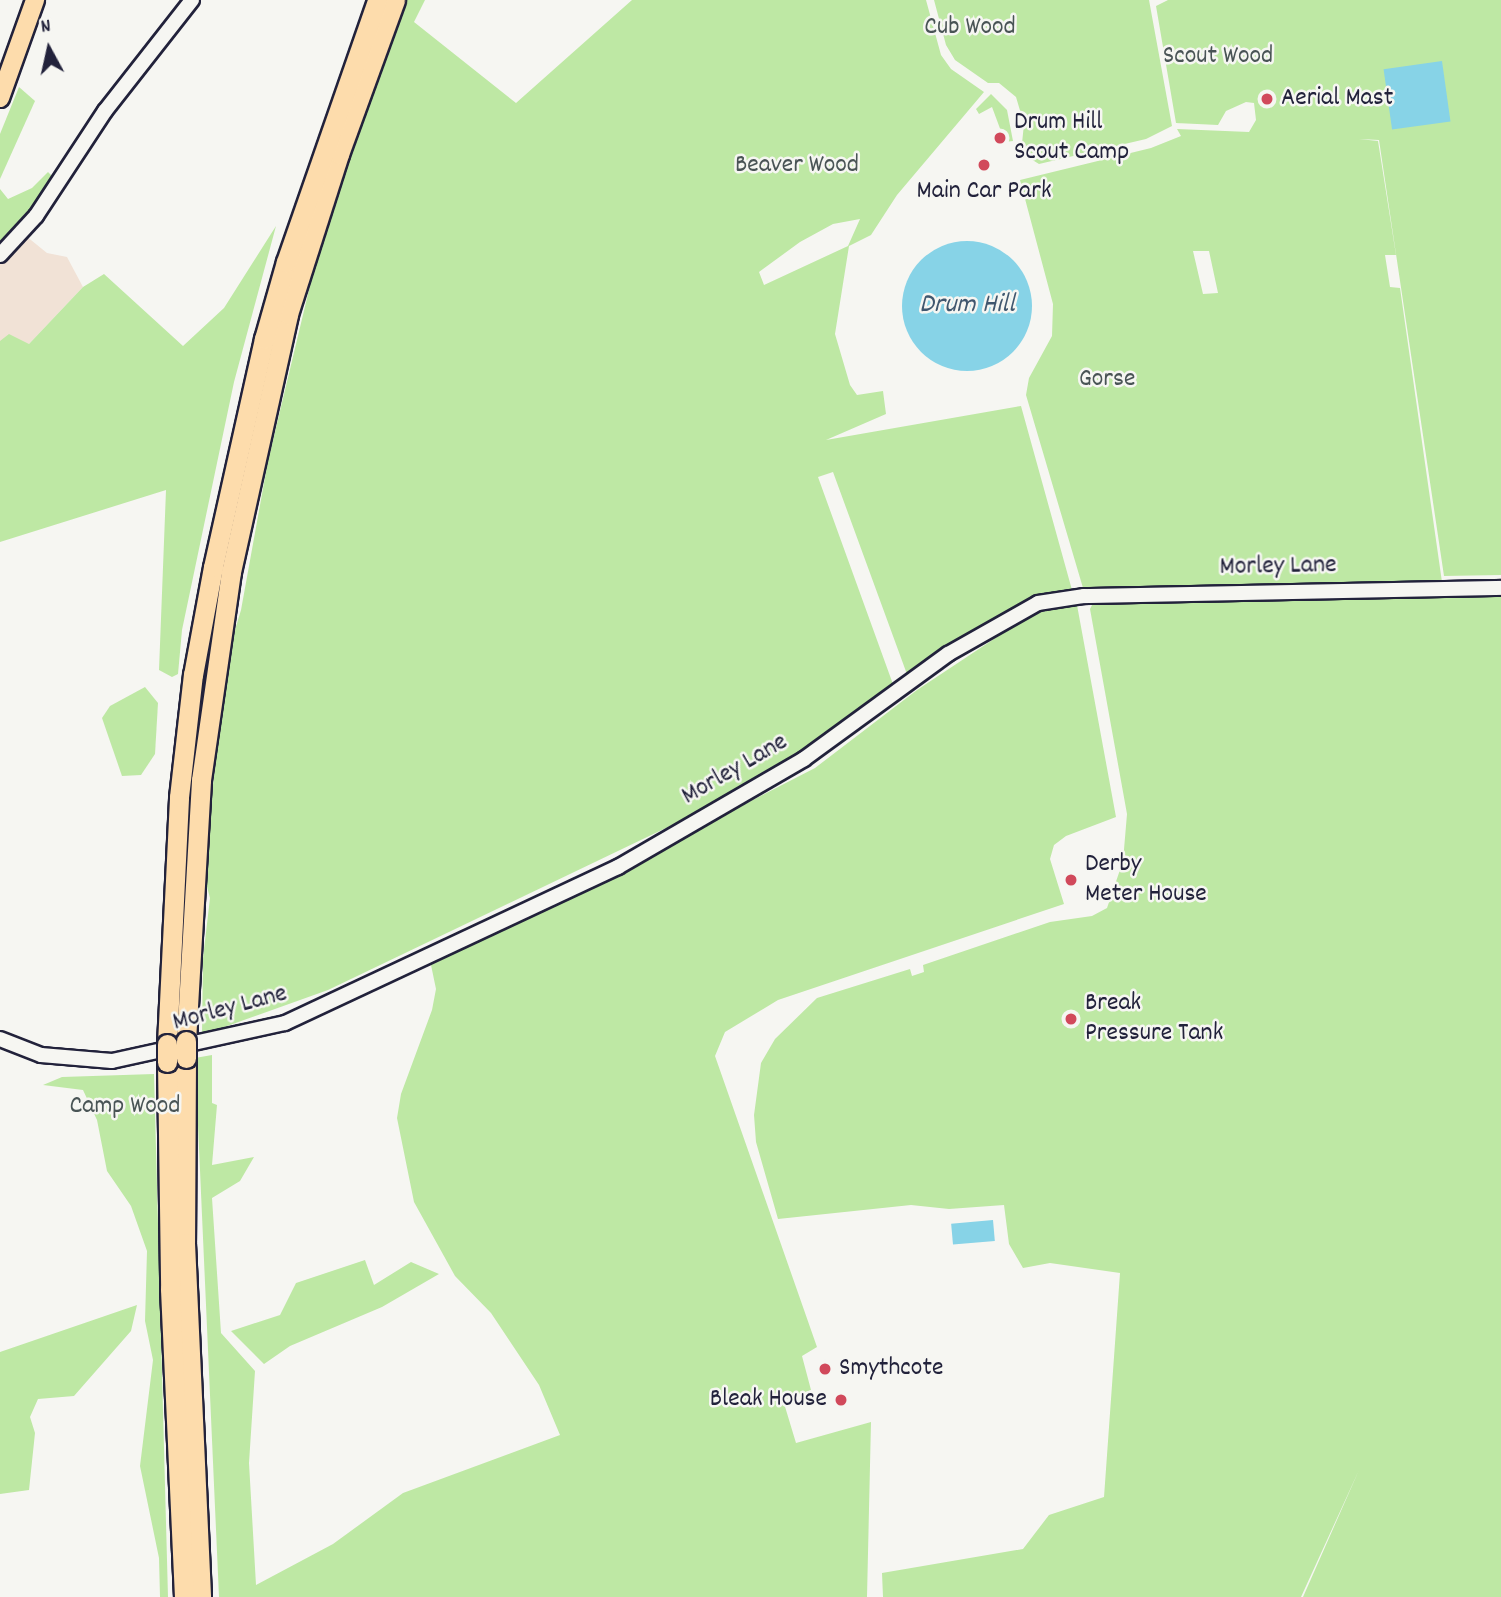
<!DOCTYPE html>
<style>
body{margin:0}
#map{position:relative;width:1501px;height:1597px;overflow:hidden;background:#f6f6f2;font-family:Dekko,sans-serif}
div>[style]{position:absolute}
.built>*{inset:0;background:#f1e2d6}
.green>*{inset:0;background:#bee8a4}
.water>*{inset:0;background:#87d3e7;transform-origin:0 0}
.round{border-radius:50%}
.roads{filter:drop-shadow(2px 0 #22223b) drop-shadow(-2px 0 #22223b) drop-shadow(0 2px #22223b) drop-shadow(0 -2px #22223b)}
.minor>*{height:14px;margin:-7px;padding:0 7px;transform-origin:7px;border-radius:7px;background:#f6f6f2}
.major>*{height:18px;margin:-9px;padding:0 9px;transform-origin:9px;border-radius:9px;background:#fddcac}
.highway>*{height:19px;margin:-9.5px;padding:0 9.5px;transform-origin:9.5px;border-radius:9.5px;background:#fddcac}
.bridges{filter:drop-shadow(2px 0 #22223b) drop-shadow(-2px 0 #22223b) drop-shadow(0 2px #22223b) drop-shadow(0 -2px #22223b)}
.highway-bridge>*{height:19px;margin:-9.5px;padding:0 9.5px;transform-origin:9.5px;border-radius:9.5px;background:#fddcac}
.dots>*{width:19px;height:19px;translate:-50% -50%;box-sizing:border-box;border:4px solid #f6f6f2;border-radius:50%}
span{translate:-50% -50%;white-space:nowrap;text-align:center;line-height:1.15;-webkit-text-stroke:5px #f6f6f2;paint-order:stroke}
.park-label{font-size:26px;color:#495455}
.poi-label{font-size:26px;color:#22223b}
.left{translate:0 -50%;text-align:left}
.right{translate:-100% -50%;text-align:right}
.street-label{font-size:26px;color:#22223b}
.water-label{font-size:28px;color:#40576f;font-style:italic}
.north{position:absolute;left:14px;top:14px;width:70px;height:70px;-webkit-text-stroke:5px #f6f6f2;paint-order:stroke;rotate:352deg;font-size:19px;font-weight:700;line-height:28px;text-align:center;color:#22223b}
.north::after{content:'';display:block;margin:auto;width:24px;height:32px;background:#22223b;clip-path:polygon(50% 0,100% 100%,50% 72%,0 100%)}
</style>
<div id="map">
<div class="built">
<div style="clip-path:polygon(26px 236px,47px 253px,67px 257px,83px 287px,29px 344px,0 341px,0 262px)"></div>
</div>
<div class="green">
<div style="clip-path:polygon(evenodd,400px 0,425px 0,414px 22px,516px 103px,632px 0,926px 0,941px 55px,951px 69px,984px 92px,897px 195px,871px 235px,849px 246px,835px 334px,850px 385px,857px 395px,883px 391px,886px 414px,826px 440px,1021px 406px,1072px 590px,1023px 602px,908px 677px,833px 472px,818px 477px,894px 687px,813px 749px,693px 815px,328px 990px,202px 1035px,203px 958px,210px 898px,203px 872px,228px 653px,241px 610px,268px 461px,313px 273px,349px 145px,400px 0,860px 219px,848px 246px,764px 285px,759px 272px,800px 242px,833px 224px,860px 219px)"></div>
<div style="clip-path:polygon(934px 0,1149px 0,1172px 126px,1146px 139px,1039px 164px,1021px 153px,1024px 124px,1016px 97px,999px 83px,988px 83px,955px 60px,946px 45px)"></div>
<div style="clip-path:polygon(evenodd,1168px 0,1501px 0,1501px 575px,1444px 576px,1379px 140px,1359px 139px,1378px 141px,1396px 255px,1385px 255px,1390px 287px,1400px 288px,1442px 582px,1083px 588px,1026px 395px,1029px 378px,1052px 336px,1053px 304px,1020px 180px,1151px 148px,1181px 136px,1177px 129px,1249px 132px,1256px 120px,1254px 103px,1246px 102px,1226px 111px,1218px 125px,1176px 123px,1156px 6px,1168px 0,1193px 251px,1209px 251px,1218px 293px,1203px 294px,1193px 251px)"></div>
<div style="clip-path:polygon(19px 87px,35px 101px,0 179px,0 134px)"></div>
<div style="clip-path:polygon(991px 94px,1007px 110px,1013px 141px,1005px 142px,992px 107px,979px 114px,976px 109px)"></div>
<div style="clip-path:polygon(48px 172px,53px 177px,38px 200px,0 241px,0 189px,8px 199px,32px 188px)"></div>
<div style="clip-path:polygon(276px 226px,234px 382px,182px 630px,178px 674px,172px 677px,159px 670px,166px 490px,0 542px,0 341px,9px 334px,29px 344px,83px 287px,104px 274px,183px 346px,224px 308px)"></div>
<div style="clip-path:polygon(1501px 596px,1501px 1597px,1303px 1597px,1359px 1470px,1301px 1597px,883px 1597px,882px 1573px,1023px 1549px,1049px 1515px,1104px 1497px,1120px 1273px,1050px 1263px,1023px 1268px,1009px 1244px,1004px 1205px,949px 1209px,911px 1205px,778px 1219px,756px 1142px,754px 1115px,761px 1063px,775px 1039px,817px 998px,910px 969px,912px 976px,924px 972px,923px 965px,1050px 922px,1092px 916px,1107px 908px,1123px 861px,1127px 814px,1090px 609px,1093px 603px)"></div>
<div style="clip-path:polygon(1077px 605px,1116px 817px,1066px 836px,1054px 845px,1050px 859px,1064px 904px,778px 1000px,725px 1032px,715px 1056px,817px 1347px,802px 1356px,811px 1390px,783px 1400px,796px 1443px,871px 1422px,867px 1597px,219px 1597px,195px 1058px,212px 1055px,212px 1103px,217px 1105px,212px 1165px,254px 1157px,240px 1181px,212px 1198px,221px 1333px,255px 1371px,249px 1463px,256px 1585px,333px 1544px,403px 1493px,560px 1435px,539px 1385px,491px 1313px,455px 1276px,414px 1202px,397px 1118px,401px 1094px,432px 1010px,436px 989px,431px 965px,815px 768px,917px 690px,1009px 629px,1041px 612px)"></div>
<div style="clip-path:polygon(145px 687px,158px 703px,155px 754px,141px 775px,122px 776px,102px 718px,110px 706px)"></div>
<div style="clip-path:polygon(154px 1074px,168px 1597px,160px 1597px,159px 1558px,140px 1466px,153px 1360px,145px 1321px,147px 1251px,131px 1206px,107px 1171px,97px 1120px,83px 1090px,43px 1085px,62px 1077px)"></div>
<div style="clip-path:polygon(365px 1260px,374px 1285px,411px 1262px,439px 1274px,382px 1307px,290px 1346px,264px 1364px,231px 1331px,280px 1315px,296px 1283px)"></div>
<div style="clip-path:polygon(137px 1305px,131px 1331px,74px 1396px,38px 1399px,30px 1417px,35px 1433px,29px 1490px,0 1494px,0 1352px)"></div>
</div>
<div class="water">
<div style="left:1442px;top:61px;width:61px;height:59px;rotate:82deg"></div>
<div class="round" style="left:902px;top:241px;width:130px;height:130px"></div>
<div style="left:993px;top:1220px;width:21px;height:42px;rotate:85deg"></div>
</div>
<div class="roads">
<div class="minor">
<div style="left:0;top:255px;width:53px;rotate:-47.3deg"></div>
<div style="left:36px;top:216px;width:126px;rotate:-56.7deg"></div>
<div style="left:105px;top:111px;width:141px;rotate:-51.9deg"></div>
<div style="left:0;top:1039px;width:44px;rotate:21.3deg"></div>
<div style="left:41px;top:1055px;width:71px;rotate:4.8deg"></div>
<div style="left:112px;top:1061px;width:177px;rotate:-12.4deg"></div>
<div style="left:285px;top:1023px;width:368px;rotate:-25.1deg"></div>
<div style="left:618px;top:867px;width:215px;rotate:-30.1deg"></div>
<div style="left:804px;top:759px;width:178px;rotate:-36.1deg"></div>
<div style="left:948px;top:654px;width:103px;rotate:-29.5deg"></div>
<div style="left:1038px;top:603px;width:47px;rotate:-8.7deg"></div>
<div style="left:1084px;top:596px;width:417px;rotate:-1.1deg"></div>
</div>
<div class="major">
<div style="left:0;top:98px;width:104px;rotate:-70.3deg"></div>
</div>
<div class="highway">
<div style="left:186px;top:1041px;width:261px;rotate:-86.7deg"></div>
<div style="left:201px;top:780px;width:210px;rotate:-81.8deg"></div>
<div style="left:231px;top:572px;width:264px;rotate:-77.5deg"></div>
<div style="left:288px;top:314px;width:168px;rotate:-72.3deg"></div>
<div style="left:339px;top:154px;width:164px;rotate:-70deg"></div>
<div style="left:167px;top:1044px;width:247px;rotate:-87.2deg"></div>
<div style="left:179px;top:797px;width:123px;rotate:-83.5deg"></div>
<div style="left:193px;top:675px;width:110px;rotate:-79.5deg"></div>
<div style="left:213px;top:567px;width:234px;rotate:-77.4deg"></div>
<div style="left:264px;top:339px;width:80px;rotate:-74.1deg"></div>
<div style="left:286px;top:262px;width:277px;rotate:-70.8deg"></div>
<div style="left:186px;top:1058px;width:185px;rotate:90.3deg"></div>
<div style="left:185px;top:1243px;width:354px;rotate:87.4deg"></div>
<div style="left:167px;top:1062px;width:227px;rotate:89.2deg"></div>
<div style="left:170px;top:1289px;width:308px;rotate:87.4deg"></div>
</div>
</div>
<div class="bridges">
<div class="highway-bridge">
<div style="left:186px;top:1041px;width:17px;rotate:90deg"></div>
<div style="left:167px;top:1044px;width:18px;rotate:90deg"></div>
</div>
</div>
<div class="dots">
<div style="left:1267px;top:99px;background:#d1495b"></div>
<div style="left:1000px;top:138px;background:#d1495b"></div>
<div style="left:984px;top:165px;background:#d1495b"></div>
<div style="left:1071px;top:880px;background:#d1495b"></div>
<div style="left:1071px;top:1019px;background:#d1495b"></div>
<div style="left:825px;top:1369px;background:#d1495b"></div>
<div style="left:841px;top:1400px;background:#d1495b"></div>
</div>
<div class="park-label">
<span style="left:970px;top:28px">Cub Wood</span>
<span style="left:1218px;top:57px">Scout Wood</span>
<span style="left:797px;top:166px">Beaver Wood</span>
<span style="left:1107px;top:380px">Gorse</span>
<span style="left:125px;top:1107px">Camp Wood</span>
</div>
<div class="poi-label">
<span class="left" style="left:1281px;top:99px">Aerial Mast</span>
<span class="left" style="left:1014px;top:138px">Drum Hill<br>Scout Camp</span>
<span style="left:984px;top:192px">Main Car Park</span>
<span class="left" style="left:1085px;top:880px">Derby<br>Meter House</span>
<span class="left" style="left:1085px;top:1019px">Break<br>Pressure Tank</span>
<span class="left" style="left:839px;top:1369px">Smythcote</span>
<span class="right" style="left:827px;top:1400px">Bleak House</span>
</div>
<div class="street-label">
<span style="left:1278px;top:567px;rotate:-1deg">Morley Lane</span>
<span style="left:735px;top:770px;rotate:-30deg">Morley Lane</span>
<span style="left:230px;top:1009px;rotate:-15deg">Morley Lane</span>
</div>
<div class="water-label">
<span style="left:967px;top:306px">Drum Hill</span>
</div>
<div class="north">N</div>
</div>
